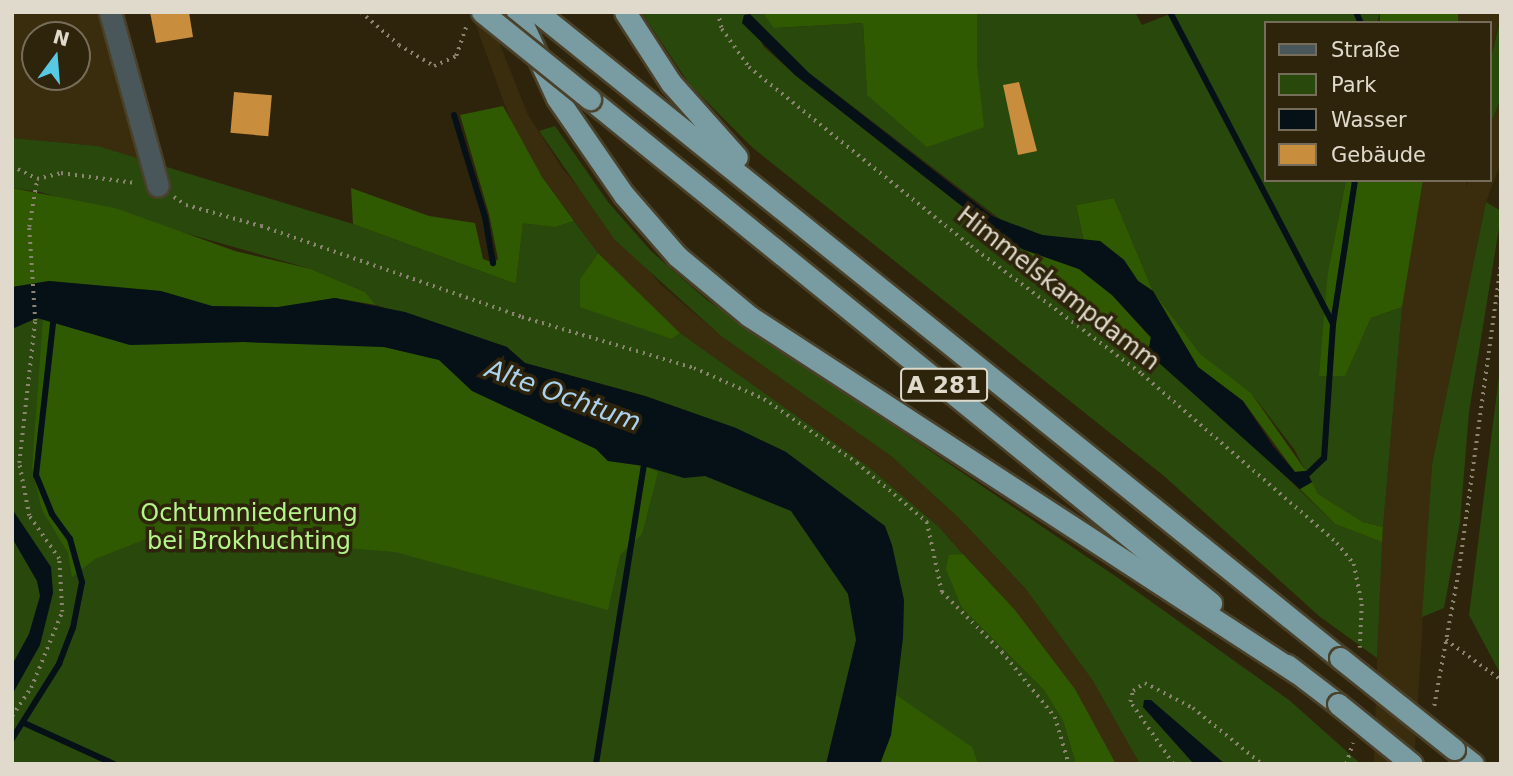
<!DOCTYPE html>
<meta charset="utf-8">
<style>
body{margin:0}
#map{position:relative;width:1513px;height:776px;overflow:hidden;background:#2e240c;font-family:"DejaVu Sans",sans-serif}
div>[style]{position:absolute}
.built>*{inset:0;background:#3a2d0d}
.green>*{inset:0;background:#29480c}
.forest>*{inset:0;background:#305a01;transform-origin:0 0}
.water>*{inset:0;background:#051017}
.stream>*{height:6px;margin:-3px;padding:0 3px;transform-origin:3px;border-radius:3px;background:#051017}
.building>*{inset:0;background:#c88d3d;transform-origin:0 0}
.path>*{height:3.5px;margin-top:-1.75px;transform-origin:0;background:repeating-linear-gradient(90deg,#8b8471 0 2px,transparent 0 7px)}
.roads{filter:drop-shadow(2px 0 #4a412b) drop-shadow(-2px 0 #4a412b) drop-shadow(0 2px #4a412b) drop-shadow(0 -2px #4a412b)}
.minor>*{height:21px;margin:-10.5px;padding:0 10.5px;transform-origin:10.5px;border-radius:10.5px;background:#49575a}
.highway>*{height:21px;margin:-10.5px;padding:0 10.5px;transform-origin:10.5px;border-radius:10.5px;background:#789ca2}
.bridges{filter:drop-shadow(2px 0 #4a412b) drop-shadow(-2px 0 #4a412b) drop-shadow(0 2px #4a412b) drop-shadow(0 -2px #4a412b)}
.highway-bridge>*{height:21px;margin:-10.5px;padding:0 10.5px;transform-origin:10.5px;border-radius:10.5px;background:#789ca2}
span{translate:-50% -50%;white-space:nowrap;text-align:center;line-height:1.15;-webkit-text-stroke:7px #2e240c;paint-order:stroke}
.shield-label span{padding:2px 5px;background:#2e240c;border:2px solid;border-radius:5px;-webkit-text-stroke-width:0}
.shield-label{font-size:23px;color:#e0dacc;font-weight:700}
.street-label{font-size:24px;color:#e0dacc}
.park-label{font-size:24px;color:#b5f48a}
.water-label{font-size:26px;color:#aad3f1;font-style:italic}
.frame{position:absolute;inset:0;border:14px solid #e0dacc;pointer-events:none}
.legend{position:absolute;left:1264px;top:21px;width:228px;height:161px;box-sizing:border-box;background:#2e240c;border:2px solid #756d59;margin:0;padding:9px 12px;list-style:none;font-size:21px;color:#e0dacc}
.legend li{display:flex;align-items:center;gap:14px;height:35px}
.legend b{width:35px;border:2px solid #756d59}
.north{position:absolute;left:21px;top:21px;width:70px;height:70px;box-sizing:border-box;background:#2e240c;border:2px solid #756d59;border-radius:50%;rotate:16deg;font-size:19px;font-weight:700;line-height:28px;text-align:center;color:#e0dacc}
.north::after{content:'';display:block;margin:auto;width:24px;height:32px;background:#57c9e3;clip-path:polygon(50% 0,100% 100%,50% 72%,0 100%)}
</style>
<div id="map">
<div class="built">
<div style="clip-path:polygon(evenodd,12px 12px,100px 12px,143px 160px,98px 146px,12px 138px,12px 12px,35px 35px,77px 35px,77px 77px,35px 77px,35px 35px)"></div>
<div style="clip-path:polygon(471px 12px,487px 12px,528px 115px,562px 168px,661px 285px,721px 336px,891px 456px,960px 519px,1025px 588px,1093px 681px,1140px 764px,1116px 764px,1075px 689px,1015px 610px,938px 526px,870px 468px,680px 333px,598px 253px,542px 177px,513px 127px)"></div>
<div style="clip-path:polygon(1458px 12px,1501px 12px,1490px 62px,1490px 23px,1456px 23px)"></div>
<div style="clip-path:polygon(1501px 99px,1501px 163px,1486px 202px,1432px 465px,1414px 764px,1374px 764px,1380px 561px,1403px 293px,1423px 180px,1467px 180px,1466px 188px,1469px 180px,1490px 180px,1490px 124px)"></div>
</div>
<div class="green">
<div style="clip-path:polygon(641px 12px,762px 12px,775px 28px,863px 23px,867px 95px,977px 65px,977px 12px,1135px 12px,1142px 25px,1175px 12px,1380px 12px,1377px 23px,1266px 23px,1266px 180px,1346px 180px,1328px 271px,1345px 375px,1371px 318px,1402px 307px,1383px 527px,1363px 522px,1318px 494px,1294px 449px,1251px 393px,1200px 355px,1153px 291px,1114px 198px,1076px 205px,1084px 242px,1042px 235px,1005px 223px,809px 73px,750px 15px,763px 46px,795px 75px,986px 225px,1025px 250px,1229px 422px,1335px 524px,1382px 542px,1377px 658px,1319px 616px,1164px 476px,753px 148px,690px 85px)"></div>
<div style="clip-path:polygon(1501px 16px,1501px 99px,1490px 124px,1490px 62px)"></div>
<div style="clip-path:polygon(555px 126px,608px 202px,651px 251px,707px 300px,1118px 578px,1289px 700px,1361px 764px,1140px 764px,1093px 681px,1025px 588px,960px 519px,891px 456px,721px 336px,615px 240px,539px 131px)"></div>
<div style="clip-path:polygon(12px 138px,98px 146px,353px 224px,516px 284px,523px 222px,555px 227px,574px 221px,598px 253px,580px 279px,672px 339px,680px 333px,870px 468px,938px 526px,963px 554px,949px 556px,962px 608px,1044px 690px,1063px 721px,1076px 764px,12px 764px,12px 203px,786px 452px,735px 428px,645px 396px,525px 363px,507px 347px,376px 305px,365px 292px,311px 269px,40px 192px,12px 188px)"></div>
<div style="clip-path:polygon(1486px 202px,1501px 211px,1501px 216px,1469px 412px,1460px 522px,1444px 608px,1422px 617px,1432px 465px)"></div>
<div style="clip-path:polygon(1501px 360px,1501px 675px,1469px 615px)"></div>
</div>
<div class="forest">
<div style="clip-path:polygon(762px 12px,977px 12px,977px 65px,984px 127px,927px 147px,867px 95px,863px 23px,774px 28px)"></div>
<div style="left:1380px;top:12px;width:78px;height:11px"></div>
<div style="clip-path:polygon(503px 106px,542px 177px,574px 221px,555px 227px,523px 223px,516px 284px,353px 224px,351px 188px,429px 216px,475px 223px,483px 259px,494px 263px,498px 259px,489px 214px,460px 115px)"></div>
<div style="clip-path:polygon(1346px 180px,1423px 180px,1402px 307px,1371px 318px,1345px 376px,1319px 376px,1328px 271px)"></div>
<div style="clip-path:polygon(12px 188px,115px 208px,235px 251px,311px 269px,365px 292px,376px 305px,335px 298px,278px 307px,212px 306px,161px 291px,49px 281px,12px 287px)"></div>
<div style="clip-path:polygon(1114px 198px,1153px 291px,1200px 354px,1251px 393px,1306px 471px,1295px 472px,1243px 401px,1198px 367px,1153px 291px,1138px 281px,1124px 260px,1100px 241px,1084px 242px,1076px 205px)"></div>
<div style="clip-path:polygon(1025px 250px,1079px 269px,1112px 295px,1151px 338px,1148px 353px)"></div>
<div style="clip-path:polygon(598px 253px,680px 333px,672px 339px,580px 307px,580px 279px)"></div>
<div style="clip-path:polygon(43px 319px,130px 345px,243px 342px,384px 347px,439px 360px,473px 391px,596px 449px,608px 461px,644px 466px,658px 472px,642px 534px,620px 555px,608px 610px,395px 552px,248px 540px,146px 539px,95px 559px,72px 577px,68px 553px,42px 510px,32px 468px)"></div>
<div style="clip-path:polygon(1312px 482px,1318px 494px,1363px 522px,1383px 527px,1382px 542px,1335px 524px,1300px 489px)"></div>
<div style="clip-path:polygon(963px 554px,1015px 610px,1075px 689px,1116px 764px,1076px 764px,1063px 721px,1044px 690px,962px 608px,946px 569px,949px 555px)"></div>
<div style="clip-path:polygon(896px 695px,972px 747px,978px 764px,880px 764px,891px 735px)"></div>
</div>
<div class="water">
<div style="clip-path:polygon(750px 14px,809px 73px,992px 216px,1042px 235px,1100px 241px,1124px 260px,1138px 281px,1153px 291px,1198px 367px,1243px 401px,1273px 446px,1295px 472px,1306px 471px,1312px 482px,1300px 489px,1148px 353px,1151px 337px,1112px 295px,1079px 269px,1022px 249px,986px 225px,795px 75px,742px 23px,744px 15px)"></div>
<div style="clip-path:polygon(49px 281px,161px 291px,212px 306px,278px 307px,335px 298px,405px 312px,507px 347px,525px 363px,645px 396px,736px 428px,786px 452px,885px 526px,892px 545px,904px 600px,903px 638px,891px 735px,880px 764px,826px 764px,856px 640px,848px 594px,791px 511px,705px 476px,684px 478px,644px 466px,608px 461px,596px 449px,472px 391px,439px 360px,384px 347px,243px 342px,130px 345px,37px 318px,12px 329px,12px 287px)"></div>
<div style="clip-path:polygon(12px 509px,51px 567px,53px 593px,40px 645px,12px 695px,12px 665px,29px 634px,40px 596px,37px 581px,12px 538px)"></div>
<div style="clip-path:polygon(1144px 700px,1151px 700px,1225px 764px,1193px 763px,1143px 707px)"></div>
</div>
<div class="stream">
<div style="left:1170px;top:12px;width:352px;rotate:62.4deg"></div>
<div style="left:1333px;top:324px;width:134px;rotate:93.8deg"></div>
<div style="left:1324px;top:458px;width:32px;rotate:136deg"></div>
<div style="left:1356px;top:12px;width:12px;rotate:66deg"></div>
<div style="left:454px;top:115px;width:107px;rotate:73.1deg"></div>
<div style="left:485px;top:217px;width:47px;rotate:80.1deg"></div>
<div style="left:1333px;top:324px;width:146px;rotate:-81.3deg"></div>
<div style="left:24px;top:723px;width:99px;rotate:24.5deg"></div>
<div style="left:12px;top:739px;width:89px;rotate:-57.9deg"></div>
<div style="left:59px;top:664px;width:39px;rotate:-69deg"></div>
<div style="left:73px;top:628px;width:47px;rotate:-78.9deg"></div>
<div style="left:82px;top:582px;width:45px;rotate:-105.6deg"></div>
<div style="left:70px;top:539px;width:31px;rotate:-126deg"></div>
<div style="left:52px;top:514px;width:42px;rotate:-112.3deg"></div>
<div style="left:36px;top:475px;width:161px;rotate:-83.6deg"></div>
<div style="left:596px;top:764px;width:310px;rotate:-80.9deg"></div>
</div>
<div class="building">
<div style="clip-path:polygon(150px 12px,189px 12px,193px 37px,156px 43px)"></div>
<div style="clip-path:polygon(1019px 82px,1037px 151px,1018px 155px,1003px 85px)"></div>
<div style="left:234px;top:92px;width:38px;height:41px;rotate:5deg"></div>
</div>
<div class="path">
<div style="left:361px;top:12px;width:50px;rotate:41deg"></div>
<div style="left:399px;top:45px;width:41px;rotate:31deg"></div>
<div style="left:434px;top:66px;width:24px;rotate:-24deg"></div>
<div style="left:456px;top:56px;width:34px;rotate:-71deg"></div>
<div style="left:718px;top:12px;width:17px;rotate:77deg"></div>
<div style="left:722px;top:29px;width:47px;rotate:54.6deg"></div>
<div style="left:749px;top:67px;width:285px;rotate:38.9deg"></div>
<div style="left:971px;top:246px;width:214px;rotate:36.8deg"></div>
<div style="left:1142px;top:374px;width:258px;rotate:40.9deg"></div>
<div style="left:1337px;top:543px;width:27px;rotate:51deg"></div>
<div style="left:1354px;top:564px;width:41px;rotate:78.7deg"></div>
<div style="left:1362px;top:604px;width:44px;rotate:92.6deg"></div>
<div style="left:12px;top:166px;width:28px;rotate:27deg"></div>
<div style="left:37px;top:179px;width:25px;rotate:-14deg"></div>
<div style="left:61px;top:173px;width:75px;rotate:7.7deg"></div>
<div style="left:174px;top:197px;width:14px;rotate:34deg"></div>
<div style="left:186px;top:205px;width:78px;rotate:15.6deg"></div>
<div style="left:261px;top:226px;width:276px;rotate:19.2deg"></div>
<div style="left:522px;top:317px;width:179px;rotate:16.5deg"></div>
<div style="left:694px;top:368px;width:77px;rotate:23.9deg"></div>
<div style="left:764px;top:399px;width:113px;rotate:34.5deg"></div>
<div style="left:857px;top:463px;width:92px;rotate:40.1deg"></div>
<div style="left:927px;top:522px;width:72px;rotate:77.9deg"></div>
<div style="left:942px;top:592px;width:85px;rotate:45deg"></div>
<div style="left:1002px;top:652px;width:84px;rotate:50.8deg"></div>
<div style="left:1055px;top:717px;width:49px;rotate:73.4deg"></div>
<div style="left:1446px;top:640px;width:68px;rotate:36deg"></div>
<div style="left:1434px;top:706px;width:140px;rotate:-79.7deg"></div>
<div style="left:1459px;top:568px;width:311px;rotate:-82.2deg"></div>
<div style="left:12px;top:716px;width:34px;rotate:-56deg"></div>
<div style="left:31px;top:688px;width:82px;rotate:-67.8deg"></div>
<div style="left:62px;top:612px;width:53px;rotate:-93.2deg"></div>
<div style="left:59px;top:559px;width:52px;rotate:-124.9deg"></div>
<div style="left:29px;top:516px;width:54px;rotate:-100.7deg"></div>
<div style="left:19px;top:463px;width:143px;rotate:-83.6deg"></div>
<div style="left:35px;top:321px;width:94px;rotate:-93.7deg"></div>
<div style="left:29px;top:227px;width:49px;rotate:-80.5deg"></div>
<div style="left:1173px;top:764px;width:75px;rotate:-124.7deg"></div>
<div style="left:1130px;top:702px;width:11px;rotate:-75deg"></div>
<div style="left:1133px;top:691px;width:14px;rotate:-34deg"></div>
<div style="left:1145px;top:683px;width:54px;rotate:27.5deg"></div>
<div style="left:1193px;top:708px;width:89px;rotate:39.1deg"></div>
<div style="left:1346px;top:764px;width:22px;rotate:-72deg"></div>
</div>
<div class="roads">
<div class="minor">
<div style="left:110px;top:12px;width:180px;rotate:74.6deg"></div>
</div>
<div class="highway">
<div style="left:517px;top:12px;width:95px;rotate:65.1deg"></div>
<div style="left:557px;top:98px;width:118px;rotate:55.4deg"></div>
<div style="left:624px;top:195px;width:81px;rotate:49deg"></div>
<div style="left:677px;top:256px;width:94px;rotate:39.8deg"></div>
<div style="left:749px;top:316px;width:654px;rotate:33.08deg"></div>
<div style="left:537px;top:12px;width:1031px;rotate:38.82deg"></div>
<div style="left:625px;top:12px;width:85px;rotate:57.1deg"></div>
<div style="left:671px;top:83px;width:99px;rotate:48.3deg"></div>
<div style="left:590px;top:99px;width:800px;rotate:39.06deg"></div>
<div style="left:1287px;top:665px;width:64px;rotate:37.4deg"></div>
<div style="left:1454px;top:749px;width:24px;rotate:38deg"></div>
</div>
</div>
<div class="bridges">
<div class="highway-bridge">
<div style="left:482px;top:12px;width:139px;rotate:38.9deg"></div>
<div style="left:1340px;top:658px;width:146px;rotate:38.6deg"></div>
<div style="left:1338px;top:704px;width:95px;rotate:39deg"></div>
</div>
</div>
<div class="shield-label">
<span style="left:944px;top:385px">A 281</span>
</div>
<div class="street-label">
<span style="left:1058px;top:289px;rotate:38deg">Himmelskampdamm</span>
</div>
<div class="park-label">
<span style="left:249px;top:528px">Ochtumniederung<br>bei Brokhuchting</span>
</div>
<div class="water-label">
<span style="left:563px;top:396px;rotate:20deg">Alte Ochtum</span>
</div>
<div class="frame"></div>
<ul class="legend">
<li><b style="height:9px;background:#49575a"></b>Straße</li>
<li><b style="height:19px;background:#29480c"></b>Park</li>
<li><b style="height:19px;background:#051017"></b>Wasser</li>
<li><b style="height:19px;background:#c88d3d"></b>Gebäude</li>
</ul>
<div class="north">N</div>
</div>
